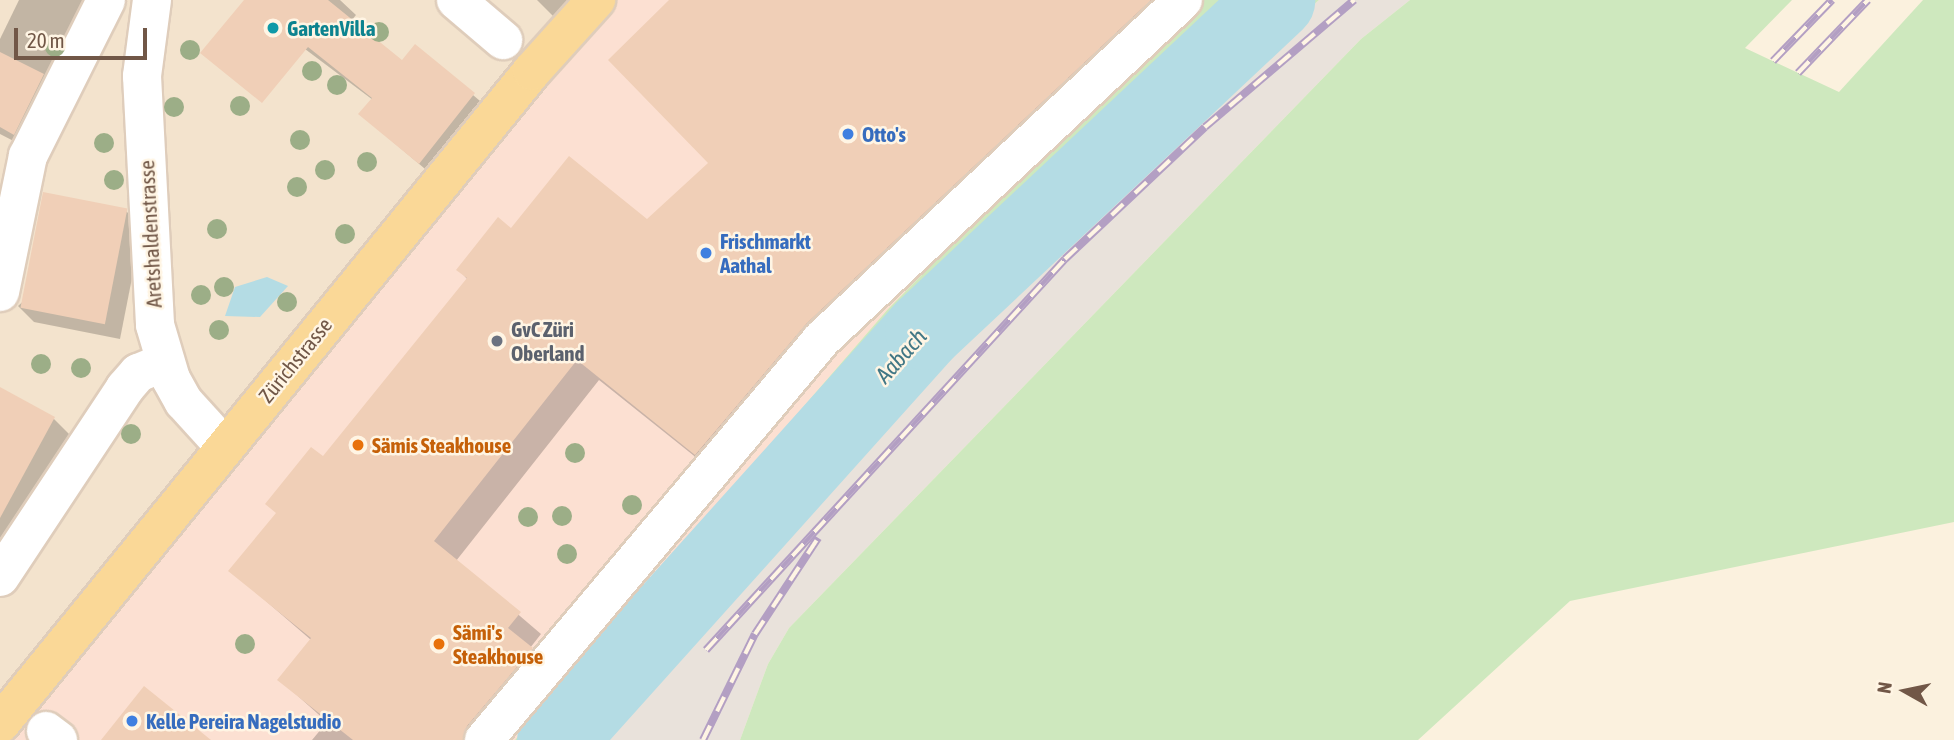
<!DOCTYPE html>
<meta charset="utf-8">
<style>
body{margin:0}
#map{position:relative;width:1954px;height:740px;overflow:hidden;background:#fbf1de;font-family:"Asap Condensed",sans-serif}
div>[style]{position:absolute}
.residential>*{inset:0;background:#f3e3cd}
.commercial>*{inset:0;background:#fce0d2}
.industrial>*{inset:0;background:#e9e2db}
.green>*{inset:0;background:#cee8be}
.water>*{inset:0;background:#b4dce4}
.shadow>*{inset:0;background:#0003}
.river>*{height:79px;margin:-39.5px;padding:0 39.5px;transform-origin:39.5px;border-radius:39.5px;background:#b4dce4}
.building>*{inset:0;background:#f0cfb7;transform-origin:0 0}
.roads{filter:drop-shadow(2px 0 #dfcdbb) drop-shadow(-2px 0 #dfcdbb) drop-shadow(0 2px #dfcdbb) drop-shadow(0 -2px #dfcdbb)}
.minor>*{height:38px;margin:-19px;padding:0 19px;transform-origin:19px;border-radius:19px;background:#fff}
.major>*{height:38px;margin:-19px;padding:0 19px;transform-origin:19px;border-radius:19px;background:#fad897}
.rail>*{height:8px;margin-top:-4px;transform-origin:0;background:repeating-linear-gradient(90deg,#fff5e4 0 16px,#b39fc3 0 32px);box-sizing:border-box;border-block:2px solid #b39fc3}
.trees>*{width:20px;height:20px;margin:-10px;border-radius:50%;background:#9cae87}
.dots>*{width:19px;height:19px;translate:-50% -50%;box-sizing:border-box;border:4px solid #fff5e4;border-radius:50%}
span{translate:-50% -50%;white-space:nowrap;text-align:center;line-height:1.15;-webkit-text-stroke:5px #fff5e4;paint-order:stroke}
.culture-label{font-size:21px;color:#0d838f;font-weight:700}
.left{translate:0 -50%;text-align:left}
.shop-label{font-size:21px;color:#366cbe;font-weight:700}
.street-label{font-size:21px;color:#715747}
.worship-label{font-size:21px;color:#5b616d;font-weight:700}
.food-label{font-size:21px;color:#c56008;font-weight:700}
.water-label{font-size:23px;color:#417785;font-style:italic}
.north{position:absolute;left:1870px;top:656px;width:70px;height:70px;-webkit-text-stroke:5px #fff5e4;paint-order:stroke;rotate:279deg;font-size:19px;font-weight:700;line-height:28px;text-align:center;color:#715747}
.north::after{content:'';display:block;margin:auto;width:24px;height:32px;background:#715747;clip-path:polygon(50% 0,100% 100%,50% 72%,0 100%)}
.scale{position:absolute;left:14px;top:28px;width:133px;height:32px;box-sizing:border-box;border:4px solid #715747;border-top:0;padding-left:9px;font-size:21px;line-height:24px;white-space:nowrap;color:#715747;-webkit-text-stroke:5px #fff5e4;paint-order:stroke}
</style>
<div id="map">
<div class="residential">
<div style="clip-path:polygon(0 0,596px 0,0 724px)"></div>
</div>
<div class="commercial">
<div style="clip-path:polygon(596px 0,1202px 0,1122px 73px,888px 309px,515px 740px,0 740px)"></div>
</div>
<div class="industrial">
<div style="clip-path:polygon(1319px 0,1410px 0,1361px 39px,789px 628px,768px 664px,740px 740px,591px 740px,902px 398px,1186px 115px)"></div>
</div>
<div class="green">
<div style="clip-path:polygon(1202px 0,1319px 0,1186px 115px,902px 398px,591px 740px,515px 740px,888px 309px,1122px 73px)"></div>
<div style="clip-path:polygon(1410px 0,1792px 0,1745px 48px,1839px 92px,1923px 0,1954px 0,1954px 522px,1570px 601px,1418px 740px,740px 740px,768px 664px,789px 628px,1361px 39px)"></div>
</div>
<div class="water">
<div style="clip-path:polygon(267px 277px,288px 286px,260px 317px,225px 316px,235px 287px)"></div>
</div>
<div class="shadow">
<div style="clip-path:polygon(19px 0,112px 0,31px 150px,0 134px,0 39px)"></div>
<div style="clip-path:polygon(247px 0,340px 0,356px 15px,351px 21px,403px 62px,416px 47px,486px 106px,431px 174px,360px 114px,373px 100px,257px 13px)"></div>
<div style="clip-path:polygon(537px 0,578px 0,557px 20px)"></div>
<div style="clip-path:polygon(671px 0,1202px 0,1189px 5px,828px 344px,718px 475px,599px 380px,456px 561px,541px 634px,530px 648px,553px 671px,494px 740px,312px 740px,327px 722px,280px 680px,311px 640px,231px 571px,468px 280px,458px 269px,511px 230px,647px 222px,711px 163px)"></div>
<div style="clip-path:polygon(126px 211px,142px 227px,120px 339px,34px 322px,18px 306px)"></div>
<div style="clip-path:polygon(0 389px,54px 419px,76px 441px,0 576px)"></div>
</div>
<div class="river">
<div style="left:556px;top:740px;width:551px;rotate:-48.09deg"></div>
<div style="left:924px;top:330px;width:482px;rotate:-43.2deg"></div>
</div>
<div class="building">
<div style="clip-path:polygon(244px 0,328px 0,402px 60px,415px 44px,475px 93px,419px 164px,358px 114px,372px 98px,308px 47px,262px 103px,200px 53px)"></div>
<div style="clip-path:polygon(669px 0,1151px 0,807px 323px,695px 455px,577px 360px,434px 541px,521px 612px,508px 628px,533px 648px,467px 726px,463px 740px,353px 740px,277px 680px,311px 638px,228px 571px,276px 513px,265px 504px,311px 447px,323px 456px,467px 278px,456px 270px,498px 217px,511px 228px,569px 156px,647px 219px,708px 163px,608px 60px)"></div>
<div style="clip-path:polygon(0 52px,44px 74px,14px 135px,0 127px)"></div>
<div style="left:43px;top:192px;width:86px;height:118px;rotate:11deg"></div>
<div style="clip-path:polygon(0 387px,55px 417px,0 518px)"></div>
<div style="clip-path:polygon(144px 686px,211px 740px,101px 740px)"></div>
</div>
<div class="roads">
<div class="minor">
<div style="left:152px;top:0;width:77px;rotate:97.5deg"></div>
<div style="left:142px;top:76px;width:249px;rotate:87deg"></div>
<div style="left:155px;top:325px;width:56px;rotate:73.5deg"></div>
<div style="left:171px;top:379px;width:26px;rotate:61deg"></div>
<div style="left:184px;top:402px;width:61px;rotate:47.7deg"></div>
<div style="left:456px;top:0;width:62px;rotate:40.4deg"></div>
<div style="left:0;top:292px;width:139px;rotate:-78.4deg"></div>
<div style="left:28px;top:156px;width:174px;rotate:-63.4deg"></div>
<div style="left:0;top:577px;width:227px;rotate:-56.5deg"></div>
<div style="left:125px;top:388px;width:20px;rotate:-49deg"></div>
<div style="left:138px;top:373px;width:29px;rotate:-22deg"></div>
<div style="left:46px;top:731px;width:15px;rotate:37deg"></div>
<div style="left:484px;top:740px;width:524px;rotate:-49.87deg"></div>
<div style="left:822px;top:339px;width:495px;rotate:-43.2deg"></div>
</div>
<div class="major">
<div style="left:0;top:724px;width:842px;rotate:-50.83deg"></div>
<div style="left:532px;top:71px;width:96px;rotate:-48deg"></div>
</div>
</div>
<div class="rail">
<div style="left:1773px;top:61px;width:85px;rotate:-46deg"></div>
<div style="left:1798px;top:73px;width:101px;rotate:-46.2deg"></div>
<div style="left:706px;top:650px;width:531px;rotate:-47.44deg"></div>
<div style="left:1065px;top:259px;width:192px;rotate:-43.3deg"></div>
<div style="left:1205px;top:127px;width:196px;rotate:-40.4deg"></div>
<div style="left:703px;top:740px;width:118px;rotate:-63.9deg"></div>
<div style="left:755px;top:634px;width:115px;rotate:-56.7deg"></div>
</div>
<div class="trees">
<div style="left:379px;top:32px"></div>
<div style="left:55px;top:47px"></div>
<div style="left:190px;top:50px"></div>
<div style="left:312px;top:71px"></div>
<div style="left:337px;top:85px"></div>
<div style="left:240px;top:106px"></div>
<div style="left:174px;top:107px"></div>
<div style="left:300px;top:140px"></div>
<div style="left:104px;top:143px"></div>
<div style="left:367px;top:162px"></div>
<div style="left:325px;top:170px"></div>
<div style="left:114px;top:180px"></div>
<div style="left:297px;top:187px"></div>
<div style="left:217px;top:229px"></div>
<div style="left:345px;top:234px"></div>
<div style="left:224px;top:287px"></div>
<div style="left:201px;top:295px"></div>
<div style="left:287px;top:302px"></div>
<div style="left:219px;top:330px"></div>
<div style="left:41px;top:364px"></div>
<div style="left:81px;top:368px"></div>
<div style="left:131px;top:434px"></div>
<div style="left:575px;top:453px"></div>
<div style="left:632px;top:505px"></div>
<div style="left:562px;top:516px"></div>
<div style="left:528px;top:517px"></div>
<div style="left:567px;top:554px"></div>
<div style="left:245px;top:644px"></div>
</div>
<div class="dots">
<div style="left:273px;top:28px;background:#0f9aa8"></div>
<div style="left:848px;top:134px;background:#3f7fe0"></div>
<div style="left:706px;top:253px;background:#3f7fe0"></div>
<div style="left:497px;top:341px;background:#6b7280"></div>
<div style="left:358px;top:445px;background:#e8710a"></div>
<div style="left:439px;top:644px;background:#e8710a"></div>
<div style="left:132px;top:721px;background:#3f7fe0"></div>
</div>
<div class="culture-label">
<span class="left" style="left:287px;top:28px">GartenVilla</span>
</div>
<div class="shop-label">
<span class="left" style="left:862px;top:134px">Otto's</span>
<span class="left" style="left:720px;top:253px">Frischmarkt<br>Aathal</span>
<span class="left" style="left:146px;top:721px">Kelle Pereira Nagelstudio</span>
</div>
<div class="street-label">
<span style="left:150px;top:234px;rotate:-93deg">Aretshaldenstrasse</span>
<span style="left:295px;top:360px;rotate:-51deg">Zürichstrasse</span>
</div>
<div class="worship-label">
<span class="left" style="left:511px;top:341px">GvC Züri<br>Oberland</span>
</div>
<div class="food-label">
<span class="left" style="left:372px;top:445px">Sämis Steakhouse</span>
<span class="left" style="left:453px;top:644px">Sämi's<br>Steakhouse</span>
</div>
<div class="water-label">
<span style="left:901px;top:356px;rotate:-48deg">Aabach</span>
</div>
<div class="north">N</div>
<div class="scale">20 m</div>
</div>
